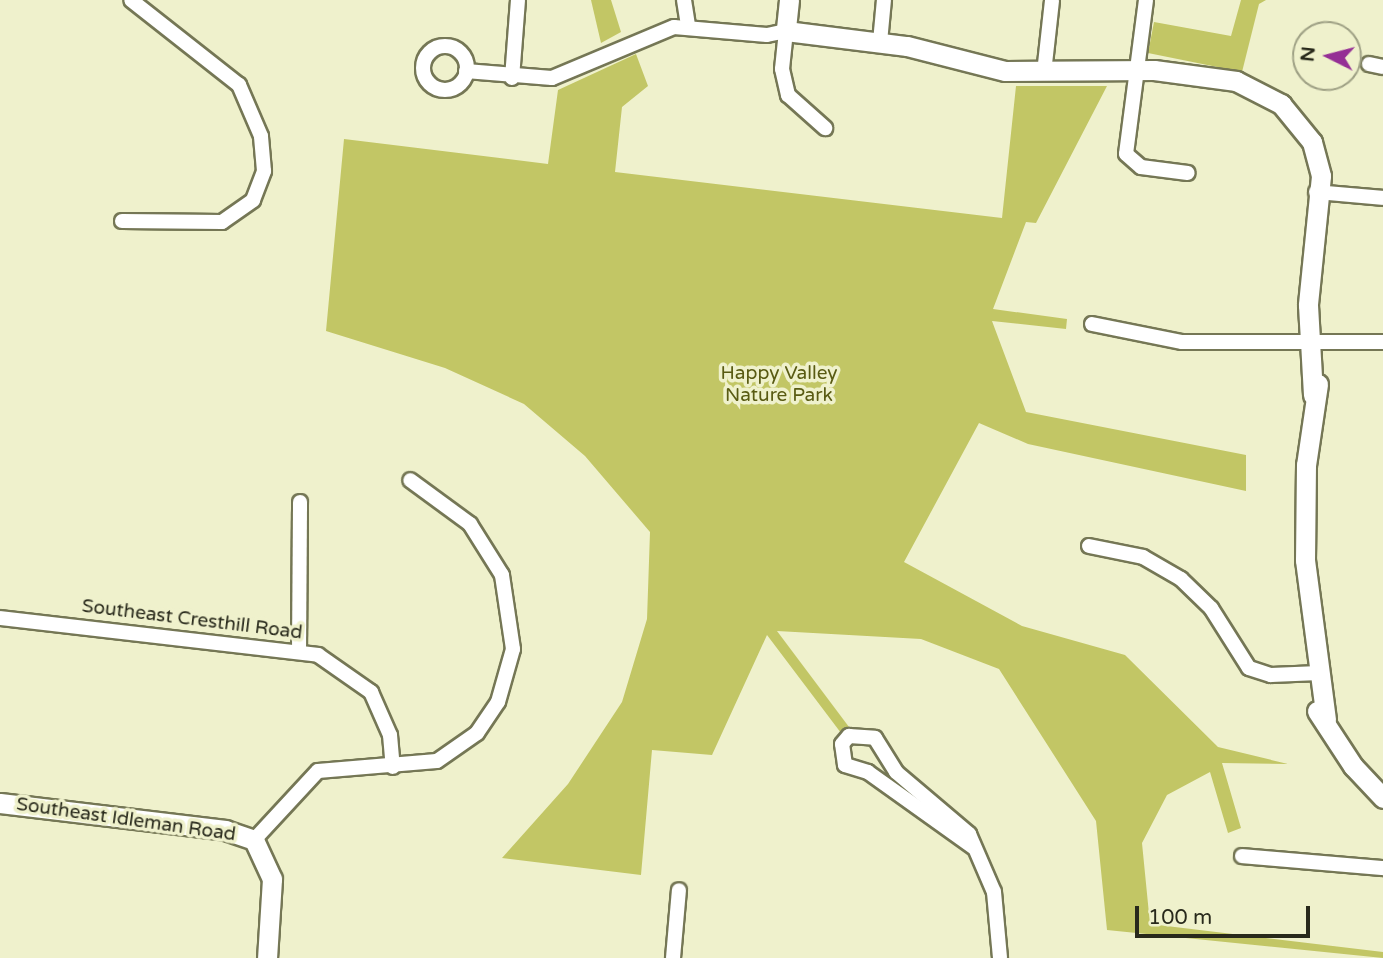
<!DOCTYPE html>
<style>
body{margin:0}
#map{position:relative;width:1383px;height:958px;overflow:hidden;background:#eff1cc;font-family:"Varela Round",sans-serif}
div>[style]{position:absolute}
.forest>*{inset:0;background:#c2c665}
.roads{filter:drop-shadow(2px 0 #757755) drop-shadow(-2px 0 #757755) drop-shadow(0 2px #757755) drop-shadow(0 -2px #757755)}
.street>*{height:14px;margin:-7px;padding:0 7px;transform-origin:7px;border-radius:7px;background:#fff}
.street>.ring{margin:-7px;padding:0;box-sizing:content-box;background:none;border:14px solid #fff;border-radius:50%}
.secondary>*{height:19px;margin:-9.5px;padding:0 9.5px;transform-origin:9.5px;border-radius:9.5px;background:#fff}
span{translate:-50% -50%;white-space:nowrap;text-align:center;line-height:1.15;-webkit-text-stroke:7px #eff1cc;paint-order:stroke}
.park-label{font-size:19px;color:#595b13}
.street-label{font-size:19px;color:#28291b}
.north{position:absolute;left:1292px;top:21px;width:70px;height:70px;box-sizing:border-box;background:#eff1cc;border:2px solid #9fa185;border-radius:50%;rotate:276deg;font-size:19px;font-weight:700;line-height:28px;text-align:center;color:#28291b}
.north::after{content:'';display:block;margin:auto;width:24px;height:32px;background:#952f95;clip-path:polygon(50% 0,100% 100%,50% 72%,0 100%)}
.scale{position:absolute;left:1135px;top:906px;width:175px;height:32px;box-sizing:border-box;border:4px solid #28291b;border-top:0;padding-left:9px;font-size:21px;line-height:24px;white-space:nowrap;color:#28291b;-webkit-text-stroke:5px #eff1cc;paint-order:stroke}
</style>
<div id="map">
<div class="forest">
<div style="clip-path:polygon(591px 0,611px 0,621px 32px,601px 43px)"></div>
<div style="clip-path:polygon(1241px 0,1266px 0,1259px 4px,1242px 72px,1148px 53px,1154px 22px,1231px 36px)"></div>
<div style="clip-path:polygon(636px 54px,648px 86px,622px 107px,615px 172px,1002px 218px,1016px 86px,1107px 86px,1036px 223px,1026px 222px,993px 309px,1067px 319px,1066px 329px,992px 321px,1026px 412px,1246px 455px,1246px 491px,1028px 444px,979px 423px,904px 562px,1022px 626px,1125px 655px,1218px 747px,1288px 764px,1222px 763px,1241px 828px,1228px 833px,1210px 772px,1167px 795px,1142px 843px,1150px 924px,1383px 952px,1383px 958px,1107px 930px,1096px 821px,999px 669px,921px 639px,777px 631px,849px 727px,841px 733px,767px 635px,712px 755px,652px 750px,641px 875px,502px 858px,568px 784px,622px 702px,647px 619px,650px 532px,585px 456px,524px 404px,445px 368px,326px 331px,344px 139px,548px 164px,558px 90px)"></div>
</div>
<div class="roads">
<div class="street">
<div style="left:684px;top:0;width:26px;rotate:81deg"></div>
<div style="left:1146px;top:0;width:155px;rotate:97.4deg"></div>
<div style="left:1126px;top:154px;width:20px;rotate:41deg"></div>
<div style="left:1141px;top:167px;width:47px;rotate:7.3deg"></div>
<div style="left:880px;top:42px;width:42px;rotate:-84.6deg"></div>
<div class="ring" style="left:423px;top:46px;width:30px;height:30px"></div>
<div style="left:1369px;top:64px;width:14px;rotate:12deg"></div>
<div style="left:466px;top:71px;width:86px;rotate:4.7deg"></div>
<div style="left:552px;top:78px;width:132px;rotate:-22.7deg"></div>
<div style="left:674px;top:27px;width:93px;rotate:4.9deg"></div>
<div style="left:767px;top:35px;width:19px;rotate:-12deg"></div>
<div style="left:786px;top:31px;width:38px;rotate:96deg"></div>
<div style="left:782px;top:69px;width:27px;rotate:77deg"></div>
<div style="left:788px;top:95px;width:50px;rotate:41.7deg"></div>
<div style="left:1044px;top:73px;width:73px;rotate:-83.7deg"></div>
<div style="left:512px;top:78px;width:78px;rotate:-85.6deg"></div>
<div style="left:1316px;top:192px;width:67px;rotate:5.1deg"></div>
<div style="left:122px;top:221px;width:100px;rotate:0.6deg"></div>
<div style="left:222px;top:222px;width:38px;rotate:-35deg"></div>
<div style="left:253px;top:200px;width:31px;rotate:-69deg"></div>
<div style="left:264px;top:171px;width:35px;rotate:-95deg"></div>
<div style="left:261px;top:136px;width:56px;rotate:-113.3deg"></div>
<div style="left:239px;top:85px;width:137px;rotate:-141.8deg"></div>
<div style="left:1092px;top:324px;width:92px;rotate:11.3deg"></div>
<div style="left:1182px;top:342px;width:201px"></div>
<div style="left:1089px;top:546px;width:55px;rotate:11.5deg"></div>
<div style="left:1143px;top:557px;width:44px;rotate:30.1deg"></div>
<div style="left:1181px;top:579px;width:42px;rotate:44deg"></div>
<div style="left:1211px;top:608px;width:71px;rotate:57.7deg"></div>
<div style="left:1249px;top:668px;width:23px;rotate:18deg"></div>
<div style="left:1271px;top:675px;width:48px;rotate:-2.4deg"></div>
<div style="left:0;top:618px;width:320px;rotate:6.6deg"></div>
<div style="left:318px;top:655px;width:65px;rotate:34.9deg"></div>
<div style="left:371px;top:692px;width:47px;rotate:66.2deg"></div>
<div style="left:390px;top:735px;width:32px;rotate:85deg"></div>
<div style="left:299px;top:651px;width:149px;rotate:-89.6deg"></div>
<div style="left:254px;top:840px;width:94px;rotate:-47.2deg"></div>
<div style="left:318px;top:771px;width:119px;rotate:-4.8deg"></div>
<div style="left:437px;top:761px;width:49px;rotate:-35deg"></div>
<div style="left:477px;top:733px;width:37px;rotate:-56deg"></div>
<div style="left:498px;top:702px;width:55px;rotate:-74.2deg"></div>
<div style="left:513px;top:649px;width:75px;rotate:-98.5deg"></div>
<div style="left:502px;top:575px;width:60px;rotate:-122.1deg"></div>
<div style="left:470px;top:524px;width:74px;rotate:-143.7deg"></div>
<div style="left:973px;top:847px;width:129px;rotate:-144.5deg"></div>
<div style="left:868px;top:772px;width:24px;rotate:-163deg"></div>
<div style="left:845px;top:765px;width:21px;rotate:-98deg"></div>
<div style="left:842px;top:744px;width:11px;rotate:-49deg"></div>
<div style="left:849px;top:736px;width:26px;rotate:4deg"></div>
<div style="left:875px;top:738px;width:40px;rotate:58deg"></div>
<div style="left:896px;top:772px;width:96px;rotate:40.3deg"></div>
<div style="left:969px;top:834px;width:63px;rotate:66.7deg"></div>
<div style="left:994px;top:892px;width:66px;rotate:84.8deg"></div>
<div style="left:1242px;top:856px;width:142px;rotate:4.9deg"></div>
<div style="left:673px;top:958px;width:68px;rotate:-85deg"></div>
</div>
<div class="secondary">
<div style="left:789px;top:0;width:31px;rotate:96deg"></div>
<div style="left:786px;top:31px;width:122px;rotate:7.1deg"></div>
<div style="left:907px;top:46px;width:101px;rotate:14.3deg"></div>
<div style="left:1005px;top:71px;width:149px;rotate:-0.4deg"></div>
<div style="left:1154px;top:70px;width:83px;rotate:7.6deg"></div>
<div style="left:1236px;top:81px;width:51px;rotate:27.1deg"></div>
<div style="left:1281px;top:104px;width:49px;rotate:50.8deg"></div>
<div style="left:1312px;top:142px;width:35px;rotate:75deg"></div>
<div style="left:1321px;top:176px;width:130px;rotate:95.8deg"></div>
<div style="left:1308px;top:305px;width:90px;rotate:86.8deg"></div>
<div style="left:1318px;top:384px;width:82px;rotate:98.4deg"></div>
<div style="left:1306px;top:465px;width:95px;rotate:90.6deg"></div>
<div style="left:1305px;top:560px;width:161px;rotate:82.5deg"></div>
<div style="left:1317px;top:711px;width:66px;rotate:56.8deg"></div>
<div style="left:1353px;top:766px;width:44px;rotate:46.8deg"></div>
<div style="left:0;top:803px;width:227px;rotate:6.8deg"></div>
<div style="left:225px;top:830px;width:31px;rotate:19deg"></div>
<div style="left:254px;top:840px;width:43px;rotate:65.2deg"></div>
<div style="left:272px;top:879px;width:79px;rotate:93.6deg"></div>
</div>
</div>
<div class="park-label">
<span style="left:779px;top:385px">Happy Valley<br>Nature Park</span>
</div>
<div class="street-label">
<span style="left:192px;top:620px;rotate:7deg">Southeast Cresthill Road</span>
<span style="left:126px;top:820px;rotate:8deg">Southeast Idleman Road</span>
</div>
<div class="north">N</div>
<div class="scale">100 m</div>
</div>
